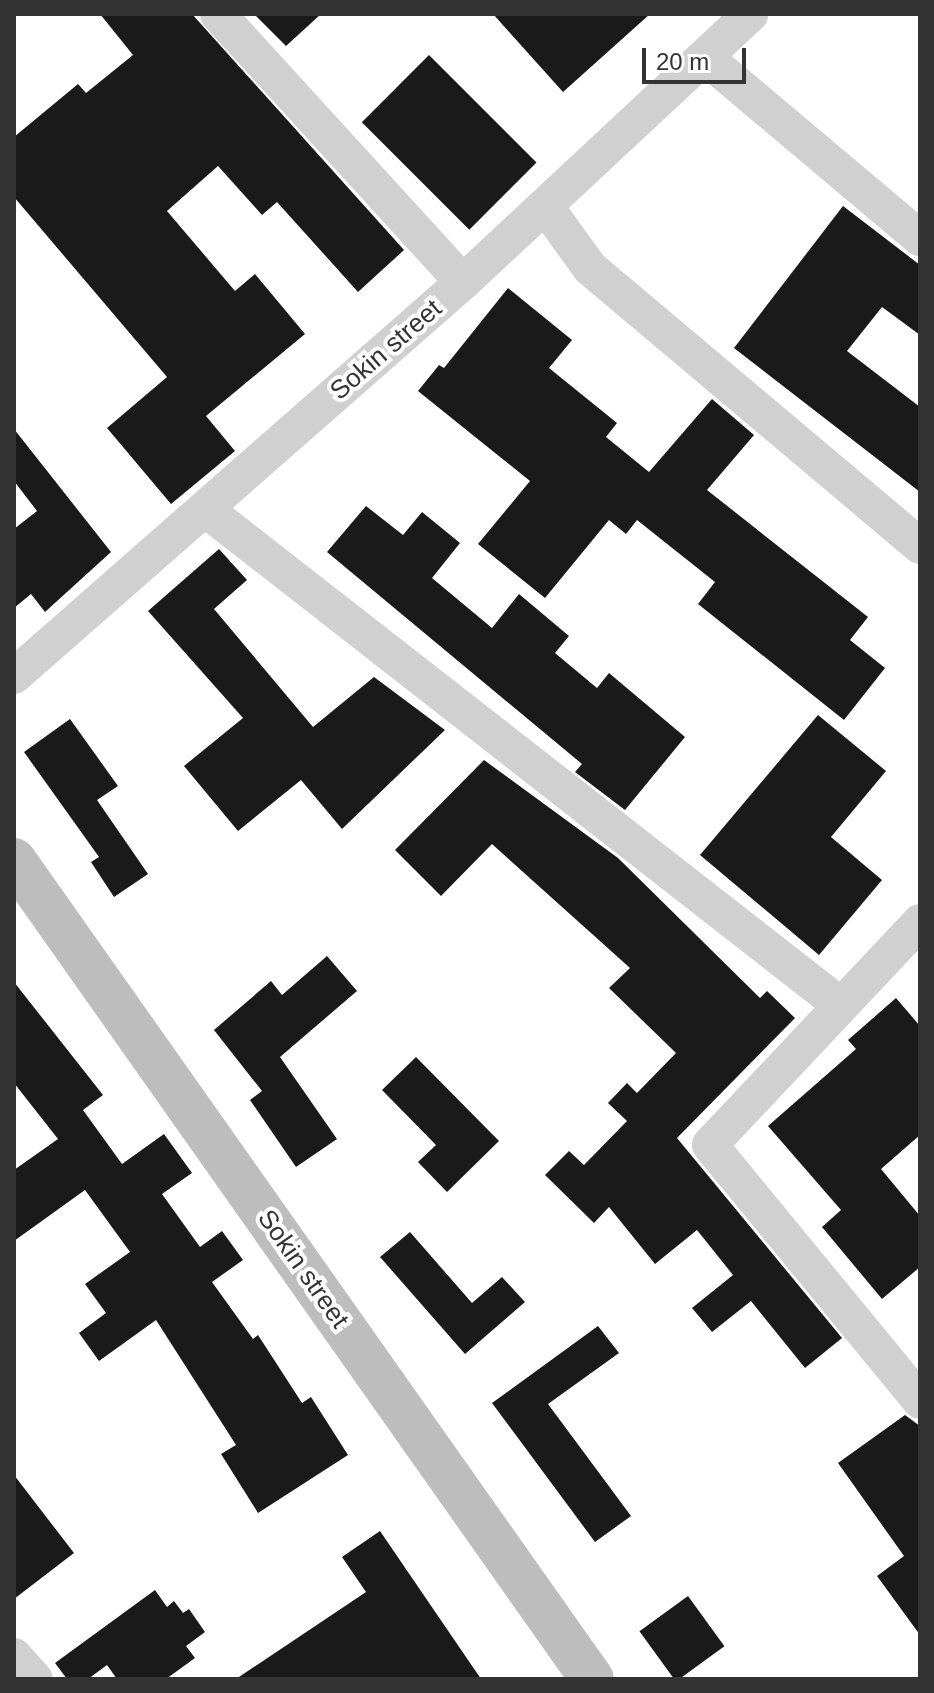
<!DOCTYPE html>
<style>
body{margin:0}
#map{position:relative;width:934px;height:1693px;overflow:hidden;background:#fff;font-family:Arial,sans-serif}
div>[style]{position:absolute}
.building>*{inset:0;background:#1a1a1a;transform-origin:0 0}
.street>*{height:36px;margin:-18px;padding:0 18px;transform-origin:18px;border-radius:18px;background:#d0d0d0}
.secondary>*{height:44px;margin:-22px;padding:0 22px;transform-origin:22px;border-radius:22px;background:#bdbdbd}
span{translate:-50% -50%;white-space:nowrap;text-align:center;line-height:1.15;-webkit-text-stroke:8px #fff;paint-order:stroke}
.street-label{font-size:26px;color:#333}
.frame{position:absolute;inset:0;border:16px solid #333;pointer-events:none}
.scale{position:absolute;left:642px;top:48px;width:104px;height:36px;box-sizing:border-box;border:4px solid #333;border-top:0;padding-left:10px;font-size:24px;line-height:28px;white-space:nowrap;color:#333;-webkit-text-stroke:6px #fff;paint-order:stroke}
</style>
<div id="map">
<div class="building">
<div style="clip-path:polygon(100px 14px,192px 14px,404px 250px,358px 292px,277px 202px,262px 215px,218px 166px,167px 211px,235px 291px,255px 274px,305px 334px,206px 416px,235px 451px,171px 504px,107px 428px,167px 377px,14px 197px,14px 137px,78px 84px,86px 93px,133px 55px)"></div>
<div style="clip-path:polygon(254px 14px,321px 14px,286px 46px)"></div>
<div style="clip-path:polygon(493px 14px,650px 14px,563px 92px)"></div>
<div style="left:429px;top:55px;width:152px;height:95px;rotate:45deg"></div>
<div style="clip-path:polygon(843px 206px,920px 265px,920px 335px,882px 307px,847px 351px,920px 407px,920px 492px,734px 348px)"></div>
<div style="clip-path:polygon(508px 288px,572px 340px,549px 368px,617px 423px,606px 437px,649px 472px,712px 399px,754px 435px,707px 490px,868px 617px,850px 640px,885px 668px,844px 720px,698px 604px,715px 582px,637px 520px,626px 534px,609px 520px,545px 598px,478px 544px,530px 481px,418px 391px,439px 365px,444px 368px)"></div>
<div style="clip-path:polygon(14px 429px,111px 552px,45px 612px,31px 594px,14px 608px,14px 529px,37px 511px,14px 481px)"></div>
<div style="clip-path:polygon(366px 506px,403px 535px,422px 512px,460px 543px,432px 578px,492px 628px,519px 594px,569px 636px,555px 653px,597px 688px,609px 673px,685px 737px,625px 810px,575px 772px,582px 764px,327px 552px)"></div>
<div style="clip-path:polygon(219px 549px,247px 580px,214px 609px,313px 727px,374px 677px,445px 730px,342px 829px,301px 780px,238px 831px,184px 766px,243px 718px,148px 611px)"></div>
<div style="clip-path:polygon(818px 715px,886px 771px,831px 837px,882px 880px,819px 955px,700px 855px)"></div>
<div style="clip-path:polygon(70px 719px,118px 786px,97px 800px,148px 874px,114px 897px,91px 862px,99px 857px,24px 752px)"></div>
<div style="clip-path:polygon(484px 760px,618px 858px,760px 998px,767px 991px,795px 1018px,677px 1138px,842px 1338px,805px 1368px,751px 1301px,712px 1332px,692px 1308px,733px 1275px,697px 1230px,655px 1264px,609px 1207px,594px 1223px,545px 1175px,569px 1151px,584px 1165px,627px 1121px,608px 1103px,627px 1083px,637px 1093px,676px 1053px,609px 988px,630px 968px,492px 844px,441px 896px,395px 850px)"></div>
<div style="clip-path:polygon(327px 956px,357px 991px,280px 1057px,337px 1139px,296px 1167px,250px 1100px,262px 1091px,214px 1030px,271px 981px,282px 995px)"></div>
<div style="clip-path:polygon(14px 982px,103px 1095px,83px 1110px,122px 1164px,164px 1134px,192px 1173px,162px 1194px,200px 1247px,222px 1231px,243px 1260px,212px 1282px,253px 1339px,258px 1335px,302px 1403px,311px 1397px,348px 1455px,258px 1513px,221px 1454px,236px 1445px,156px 1320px,99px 1361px,79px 1333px,106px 1313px,85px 1284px,130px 1252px,85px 1190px,14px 1241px,14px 1170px,58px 1139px,14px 1083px)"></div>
<div style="clip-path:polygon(896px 998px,920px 1026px,920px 1135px,881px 1169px,920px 1216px,920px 1267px,882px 1299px,822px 1227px,841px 1210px,768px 1126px,856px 1049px,848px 1040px)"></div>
<div style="clip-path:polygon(416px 1057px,499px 1141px,447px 1192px,418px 1162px,436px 1145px,382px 1090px)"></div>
<div style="clip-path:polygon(410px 1232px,472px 1303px,502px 1277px,525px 1302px,465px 1354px,380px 1257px)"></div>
<div style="clip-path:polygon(598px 1326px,619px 1353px,548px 1404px,631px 1516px,595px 1542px,492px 1403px)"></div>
<div style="clip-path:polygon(905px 1415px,920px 1426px,920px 1635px,877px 1576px,904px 1556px,838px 1463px)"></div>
<div style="clip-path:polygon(14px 1475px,74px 1553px,14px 1599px)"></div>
<div style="clip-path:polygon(380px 1531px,481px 1679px,236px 1679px,366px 1592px,342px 1557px)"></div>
<div style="clip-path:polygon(155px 1590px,167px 1607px,174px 1601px,183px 1613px,189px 1609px,205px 1632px,186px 1646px,195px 1658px,166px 1679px,117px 1679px,107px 1665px,88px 1679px,67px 1679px,55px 1663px)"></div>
<div style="left:688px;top:1596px;width:62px;height:60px;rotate:54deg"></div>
</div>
<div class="street">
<div style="left:218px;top:14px;width:363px;rotate:47.6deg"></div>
<div style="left:705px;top:57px;width:281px;rotate:40.1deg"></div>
<div style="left:546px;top:207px;width:75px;rotate:54.2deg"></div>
<div style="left:590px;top:268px;width:431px;rotate:40.1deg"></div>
<div style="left:205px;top:509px;width:804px;rotate:37.98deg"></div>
<div style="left:14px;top:676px;width:597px;rotate:-41.27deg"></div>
<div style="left:463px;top:282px;width:393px;rotate:-43deg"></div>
<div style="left:920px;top:922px;width:306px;rotate:133.3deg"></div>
<div style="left:710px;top:1145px;width:331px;rotate:50.6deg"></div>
<div style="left:14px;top:1656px;width:31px;rotate:48deg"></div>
</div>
<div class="secondary">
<div style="left:14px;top:860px;width:1002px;rotate:54.79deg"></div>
</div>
<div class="street-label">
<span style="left:386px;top:350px;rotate:-41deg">Sokin street</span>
<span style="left:303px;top:1269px;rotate:55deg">Sokin street</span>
</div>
<div class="frame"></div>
<div class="scale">20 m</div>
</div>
